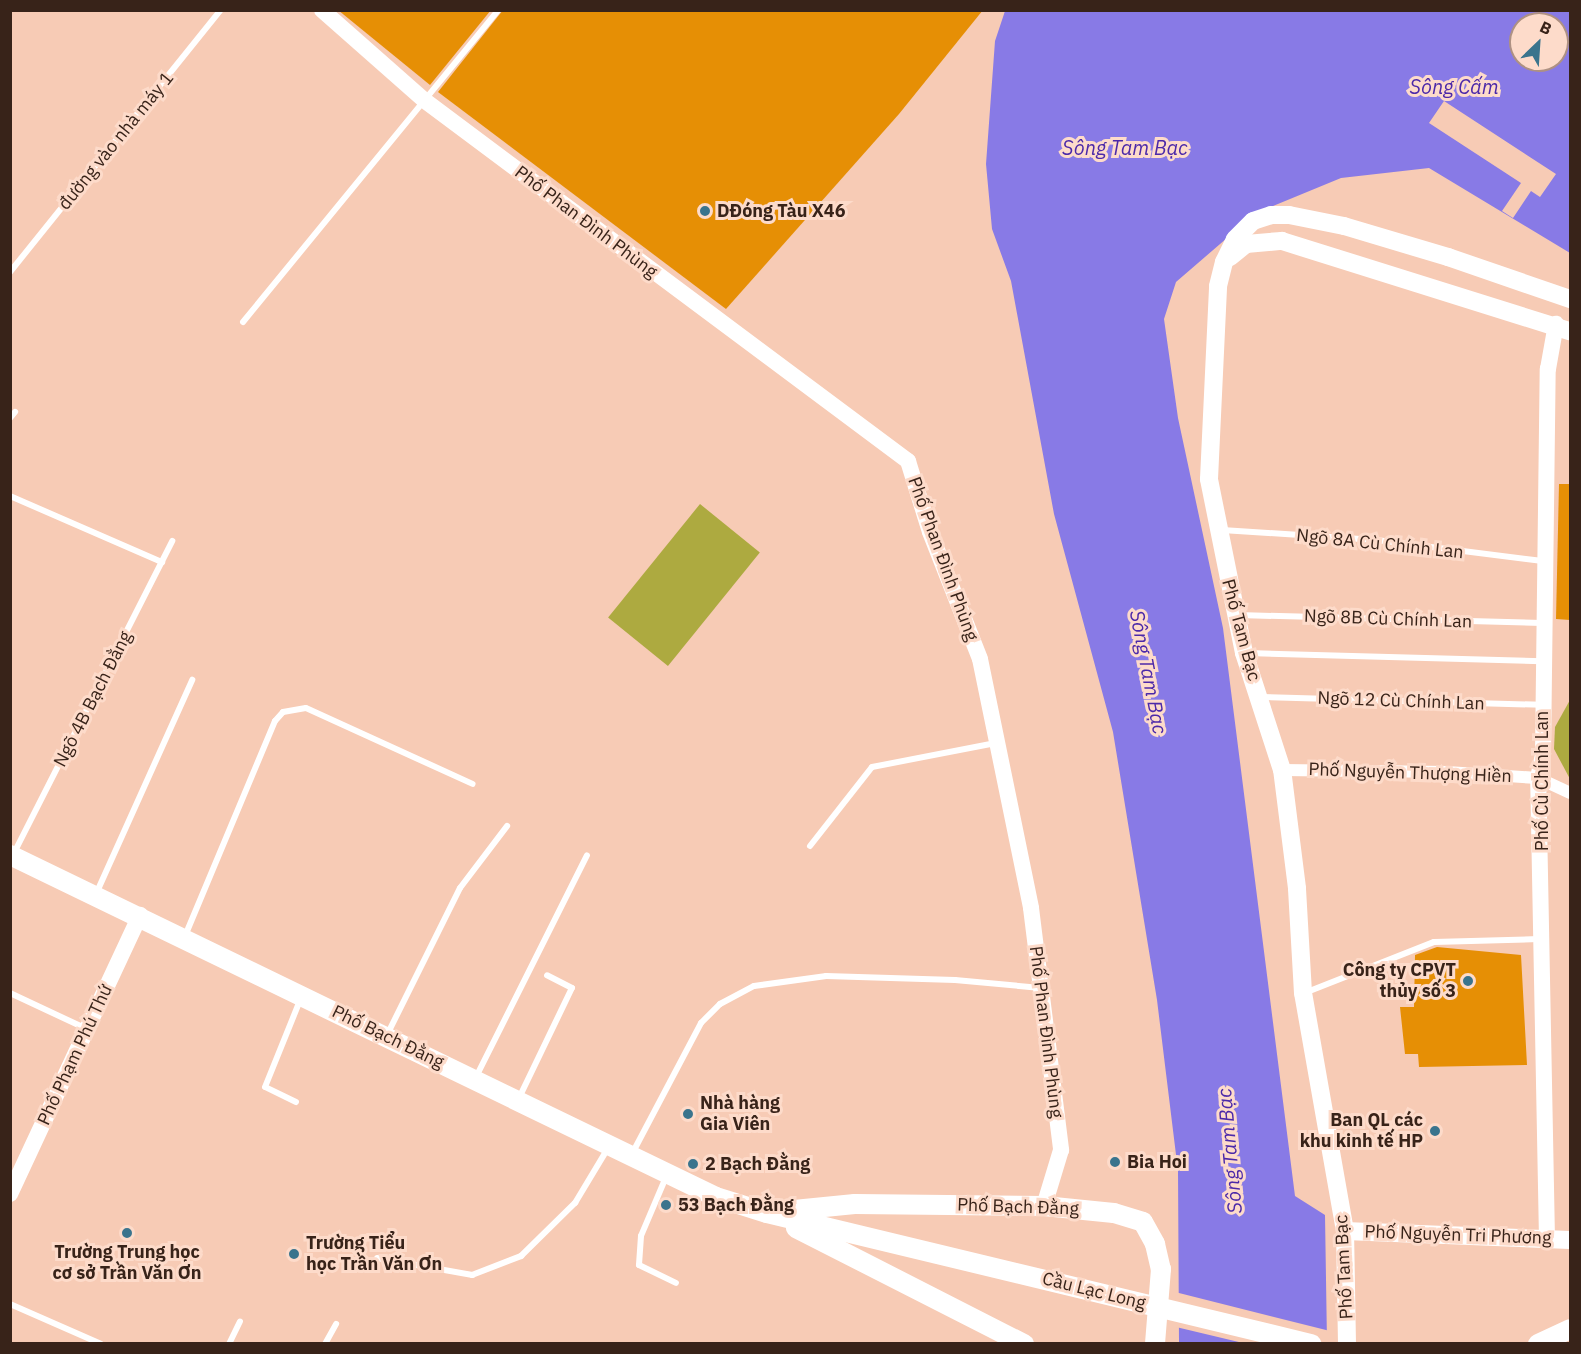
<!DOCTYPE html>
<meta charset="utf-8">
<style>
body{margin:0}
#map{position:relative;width:1581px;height:1354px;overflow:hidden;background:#f7cbb5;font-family:"IBM Plex Sans",sans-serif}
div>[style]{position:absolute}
.green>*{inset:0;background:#adaa40;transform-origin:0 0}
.water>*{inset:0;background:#887ae6}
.pier>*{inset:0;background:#f7cbb5}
.building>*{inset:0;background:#e68f05}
.service>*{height:6px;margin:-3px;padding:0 3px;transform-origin:3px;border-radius:3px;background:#fff}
.minor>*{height:12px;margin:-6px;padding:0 6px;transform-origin:6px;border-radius:6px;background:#fff}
.tertiary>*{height:16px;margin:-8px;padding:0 8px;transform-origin:8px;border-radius:8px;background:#fff}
.secondary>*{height:18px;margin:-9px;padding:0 9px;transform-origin:9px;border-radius:9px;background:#fff}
.primary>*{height:20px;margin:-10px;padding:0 10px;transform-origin:10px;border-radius:10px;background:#fff}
.dots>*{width:16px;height:16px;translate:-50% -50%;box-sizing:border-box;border:3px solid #fddbca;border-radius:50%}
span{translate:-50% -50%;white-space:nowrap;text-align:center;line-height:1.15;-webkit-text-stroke:6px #fddbca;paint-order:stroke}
.street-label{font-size:18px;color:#382319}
.poi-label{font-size:18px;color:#382319;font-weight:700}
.left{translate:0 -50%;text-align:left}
.right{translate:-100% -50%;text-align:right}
.water-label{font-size:20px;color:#4c29a9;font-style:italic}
.frame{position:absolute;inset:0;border:12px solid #382319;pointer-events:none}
.north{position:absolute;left:1509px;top:12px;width:60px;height:60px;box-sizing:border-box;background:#fddbca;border:2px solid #ae9183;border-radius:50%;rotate:25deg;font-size:16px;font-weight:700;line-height:24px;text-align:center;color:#382319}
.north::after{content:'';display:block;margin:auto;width:21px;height:27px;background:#3a748d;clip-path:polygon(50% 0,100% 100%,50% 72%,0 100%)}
</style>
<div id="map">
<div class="green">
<div style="left:700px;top:504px;width:77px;height:146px;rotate:39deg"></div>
<div style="clip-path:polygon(1570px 700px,1570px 779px,1554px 749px,1555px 727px)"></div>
</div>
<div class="water">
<div style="clip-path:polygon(evenodd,1005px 11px,1570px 11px,1570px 253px,1429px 168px,1341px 178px,1256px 213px,1176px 282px,1164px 319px,1178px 418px,1223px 628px,1295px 1196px,1325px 1215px,1327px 1343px,1179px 1343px,1178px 1171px,1157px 1000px,1113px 732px,1054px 514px,1011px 281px,992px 229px,986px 164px,995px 41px,1005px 11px,1521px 24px,1557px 24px,1557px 60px,1521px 60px,1521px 24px)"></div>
</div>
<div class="pier">
<div style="clip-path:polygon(1444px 101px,1556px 174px,1540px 197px,1531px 191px,1513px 218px,1502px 211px,1521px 183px,1429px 123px)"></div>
<div style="clip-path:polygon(1175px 1292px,1330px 1331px,1330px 1344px,1243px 1343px,1176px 1327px)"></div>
</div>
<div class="building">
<div style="clip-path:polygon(338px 10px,491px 10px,430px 85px)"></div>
<div style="clip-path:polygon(503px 10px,983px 10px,899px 114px,726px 309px,438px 92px)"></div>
<div style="clip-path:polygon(1559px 484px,1570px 484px,1570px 620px,1556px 619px)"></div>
<div style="clip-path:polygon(1437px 947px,1521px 955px,1527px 1065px,1419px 1067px,1418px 1054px,1405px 1054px,1400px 1007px,1414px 1007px,1415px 955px)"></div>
</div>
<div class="service">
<div style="left:10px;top:272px;width:336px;rotate:-51.2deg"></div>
<div style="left:243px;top:322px;width:403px;rotate:-50.7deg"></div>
<div style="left:10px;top:418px;width:8px;rotate:-50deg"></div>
<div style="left:10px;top:496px;width:166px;rotate:23.5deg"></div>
<div style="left:1222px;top:530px;width:154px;rotate:3.7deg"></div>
<div style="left:1376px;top:540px;width:168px;rotate:7.2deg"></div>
<div style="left:1238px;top:615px;width:304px;rotate:1.5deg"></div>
<div style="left:1247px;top:653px;width:295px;rotate:1.6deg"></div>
<div style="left:1261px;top:697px;width:281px;rotate:1.6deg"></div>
<div style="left:810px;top:846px;width:100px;rotate:-51.9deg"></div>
<div style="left:872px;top:767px;width:126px;rotate:-11deg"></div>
<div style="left:14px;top:853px;width:350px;rotate:-63.1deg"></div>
<div style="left:96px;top:894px;width:235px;rotate:-65.8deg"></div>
<div style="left:185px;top:936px;width:233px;rotate:-67.3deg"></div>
<div style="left:275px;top:721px;width:12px;rotate:-48deg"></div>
<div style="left:283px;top:712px;width:23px;rotate:-10deg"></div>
<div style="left:306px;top:708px;width:183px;rotate:24.5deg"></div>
<div style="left:1307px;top:992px;width:136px;rotate:-21.5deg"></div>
<div style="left:1434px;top:942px;width:105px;rotate:-1.6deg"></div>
<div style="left:10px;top:993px;width:85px;rotate:25.1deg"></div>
<div style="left:387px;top:1035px;width:164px;rotate:-63.6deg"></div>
<div style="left:460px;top:888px;width:78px;rotate:-52.8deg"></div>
<div style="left:475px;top:1079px;width:250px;rotate:-63.4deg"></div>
<div style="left:519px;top:1098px;width:122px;rotate:-64.3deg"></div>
<div style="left:572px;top:988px;width:28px;rotate:-153deg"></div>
<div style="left:296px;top:1102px;width:34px;rotate:-154deg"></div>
<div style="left:265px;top:1087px;width:96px;rotate:-68deg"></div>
<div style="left:633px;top:1152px;width:146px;rotate:-62.2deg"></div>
<div style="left:701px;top:1023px;width:27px;rotate:-45deg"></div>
<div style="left:720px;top:1004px;width:38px;rotate:-28deg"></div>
<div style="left:754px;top:986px;width:73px;rotate:-7.9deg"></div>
<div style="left:826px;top:976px;width:129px;rotate:1.8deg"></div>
<div style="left:955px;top:980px;width:86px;rotate:5.3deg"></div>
<div style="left:666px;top:1177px;width:64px;rotate:113deg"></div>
<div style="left:641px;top:1236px;width:29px;rotate:94deg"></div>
<div style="left:639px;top:1265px;width:41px;rotate:25.9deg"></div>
<div style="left:377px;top:1258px;width:97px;rotate:10.1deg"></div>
<div style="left:472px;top:1275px;width:53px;rotate:-21.2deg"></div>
<div style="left:521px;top:1256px;width:76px;rotate:-44.5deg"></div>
<div style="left:575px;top:1203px;width:64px;rotate:-59deg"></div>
<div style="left:10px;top:1304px;width:99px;rotate:23.7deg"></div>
<div style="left:229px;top:1344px;width:25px;rotate:-64deg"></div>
<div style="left:325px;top:1344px;width:23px;rotate:-61deg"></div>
</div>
<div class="minor">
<div style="left:1282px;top:770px;width:165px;rotate:0.7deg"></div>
<div style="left:1447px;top:772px;width:91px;rotate:3.8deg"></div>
<div style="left:1538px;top:778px;width:35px;rotate:25deg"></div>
</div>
<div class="tertiary">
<div style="left:322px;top:10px;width:136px;rotate:41.4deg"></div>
<div style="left:424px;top:100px;width:604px;rotate:36.72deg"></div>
<div style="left:908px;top:461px;width:74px;rotate:72.8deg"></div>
<div style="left:930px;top:532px;width:136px;rotate:68.5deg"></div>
<div style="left:980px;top:659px;width:254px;rotate:78.4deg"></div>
<div style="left:1031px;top:908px;width:244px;rotate:82.9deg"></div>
<div style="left:1061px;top:1150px;width:59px;rotate:106.9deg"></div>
<div style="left:10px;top:1194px;width:308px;rotate:-65deg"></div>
<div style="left:1547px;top:1239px;width:461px;rotate:-91.1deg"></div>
<div style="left:1538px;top:778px;width:25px;rotate:-78deg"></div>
<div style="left:1543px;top:754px;width:385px;rotate:-89.3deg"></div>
<div style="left:1548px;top:369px;width:46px;rotate:-79.9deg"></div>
</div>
<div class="secondary">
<div style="left:1230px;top:257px;width:21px;rotate:-39deg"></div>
<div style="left:1246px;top:244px;width:36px;rotate:-5deg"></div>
<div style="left:1282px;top:241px;width:302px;rotate:17.4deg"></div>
<div style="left:1345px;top:1231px;width:225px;rotate:2.3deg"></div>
<div style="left:1347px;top:1344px;width:113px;rotate:-91deg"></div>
<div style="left:1345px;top:1231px;width:242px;rotate:-100deg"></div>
<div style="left:1303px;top:993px;width:105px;rotate:-93.3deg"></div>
<div style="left:1297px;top:888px;width:119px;rotate:-97.2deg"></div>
<div style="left:1282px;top:770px;width:123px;rotate:-108deg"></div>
<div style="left:1244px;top:653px;width:177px;rotate:-101.4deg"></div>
<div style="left:1209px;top:479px;width:193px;rotate:-87.3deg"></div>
<div style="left:1218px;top:286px;width:25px;rotate:-76deg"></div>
<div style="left:1224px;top:262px;width:25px;rotate:-64deg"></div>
<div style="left:1235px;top:239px;width:25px;rotate:-45deg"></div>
<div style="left:1253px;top:221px;width:19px;rotate:-18deg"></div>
<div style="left:1271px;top:215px;width:18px"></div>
<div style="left:1289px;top:215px;width:56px;rotate:11.3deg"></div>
<div style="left:1344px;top:226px;width:109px;rotate:16.6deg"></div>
<div style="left:1448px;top:257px;width:129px;rotate:19deg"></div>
</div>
<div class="primary">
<div style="left:10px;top:855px;width:784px;rotate:25.85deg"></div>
<div style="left:716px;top:1197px;width:53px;rotate:17.4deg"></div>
<div style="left:767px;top:1213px;width:560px;rotate:13.54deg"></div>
<div style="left:784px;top:1211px;width:71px;rotate:-5.6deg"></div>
<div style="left:855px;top:1204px;width:189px;rotate:0.6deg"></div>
<div style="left:1044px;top:1206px;width:70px;rotate:5.7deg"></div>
<div style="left:1114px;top:1213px;width:30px;rotate:17deg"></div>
<div style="left:1143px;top:1222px;width:25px;rotate:61deg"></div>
<div style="left:1155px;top:1244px;width:26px;rotate:77deg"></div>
<div style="left:1161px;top:1269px;width:75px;rotate:94.6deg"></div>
<div style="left:796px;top:1228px;width:256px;rotate:27deg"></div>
<div style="left:1538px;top:1344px;width:35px;rotate:-25deg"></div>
</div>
<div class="dots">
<div style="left:705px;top:211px;background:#3a748d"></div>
<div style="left:1468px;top:981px;background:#3a748d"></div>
<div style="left:688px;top:1114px;background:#3a748d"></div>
<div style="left:1435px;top:1131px;background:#3a748d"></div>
<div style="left:1115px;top:1162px;background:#3a748d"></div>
<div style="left:693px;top:1164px;background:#3a748d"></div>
<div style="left:666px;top:1205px;background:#3a748d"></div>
<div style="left:127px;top:1233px;background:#3a748d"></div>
<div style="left:294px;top:1254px;background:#3a748d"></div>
</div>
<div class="street-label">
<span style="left:116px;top:141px;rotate:-51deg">đường vào nhà máy 1</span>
<span style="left:586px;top:222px;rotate:37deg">Phố Phan Đình Phùng</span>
<span style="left:1380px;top:544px;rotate:6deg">Ngõ 8A Cù Chính Lan</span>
<span style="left:943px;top:559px;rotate:70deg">Phố Phan Đình Phùng</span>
<span style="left:1388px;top:619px;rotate:2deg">Ngõ 8B Cù Chính Lan</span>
<span style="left:1241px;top:630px;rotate:75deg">Phố Tam Bạc</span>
<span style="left:93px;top:699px;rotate:-63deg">Ngõ 4B Bạch Đằng</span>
<span style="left:1401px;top:701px;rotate:2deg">Ngõ 12 Cù Chính Lan</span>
<span style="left:1410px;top:773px;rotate:2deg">Phố Nguyễn Thượng Hiền</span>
<span style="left:1542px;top:781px;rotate:-90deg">Phố Cù Chính Lan</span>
<span style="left:1046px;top:1032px;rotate:83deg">Phố Phan Đình Phùng</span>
<span style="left:388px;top:1037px;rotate:26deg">Phố Bạch Đằng</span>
<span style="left:75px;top:1055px;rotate:-65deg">Phố Phạm Phú Thứ</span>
<span style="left:1018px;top:1207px;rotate:2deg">Phố Bạch Đằng</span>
<span style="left:1458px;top:1235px;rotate:2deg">Phố Nguyễn Tri Phương</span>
<span style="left:1344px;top:1267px;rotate:-93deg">Phố Tam Bạc</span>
<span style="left:1094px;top:1291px;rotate:14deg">Cầu Lạc Long</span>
</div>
<div class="poi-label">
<span class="left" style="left:717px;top:211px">DĐóng Tàu X46</span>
<span class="right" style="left:1456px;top:981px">Công ty CPVT<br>thủy số 3</span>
<span class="left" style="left:700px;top:1114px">Nhà hàng<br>Gia Viên</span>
<span class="right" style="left:1423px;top:1131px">Ban QL các<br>khu kinh tế HP</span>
<span class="left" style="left:1127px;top:1162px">Bia Hoi</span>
<span class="left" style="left:705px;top:1164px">2 Bạch Đằng</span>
<span class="left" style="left:678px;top:1205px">53 Bạch Đằng</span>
<span class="left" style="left:306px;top:1254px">Trường Tiểu<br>học Trần Văn Ơn</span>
<span style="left:127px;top:1263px">Trường Trung học<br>cơ sở Trần Văn Ơn</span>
</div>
<div class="water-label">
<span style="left:1454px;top:86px">Sông Cấm</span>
<span style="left:1125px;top:147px">Sông Tam Bạc</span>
<span style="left:1149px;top:672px;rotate:79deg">Sông Tam Bạc</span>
<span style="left:1229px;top:1151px;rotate:-95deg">Sông Tam Bạc</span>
</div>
<div class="frame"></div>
<div class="north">B</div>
</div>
